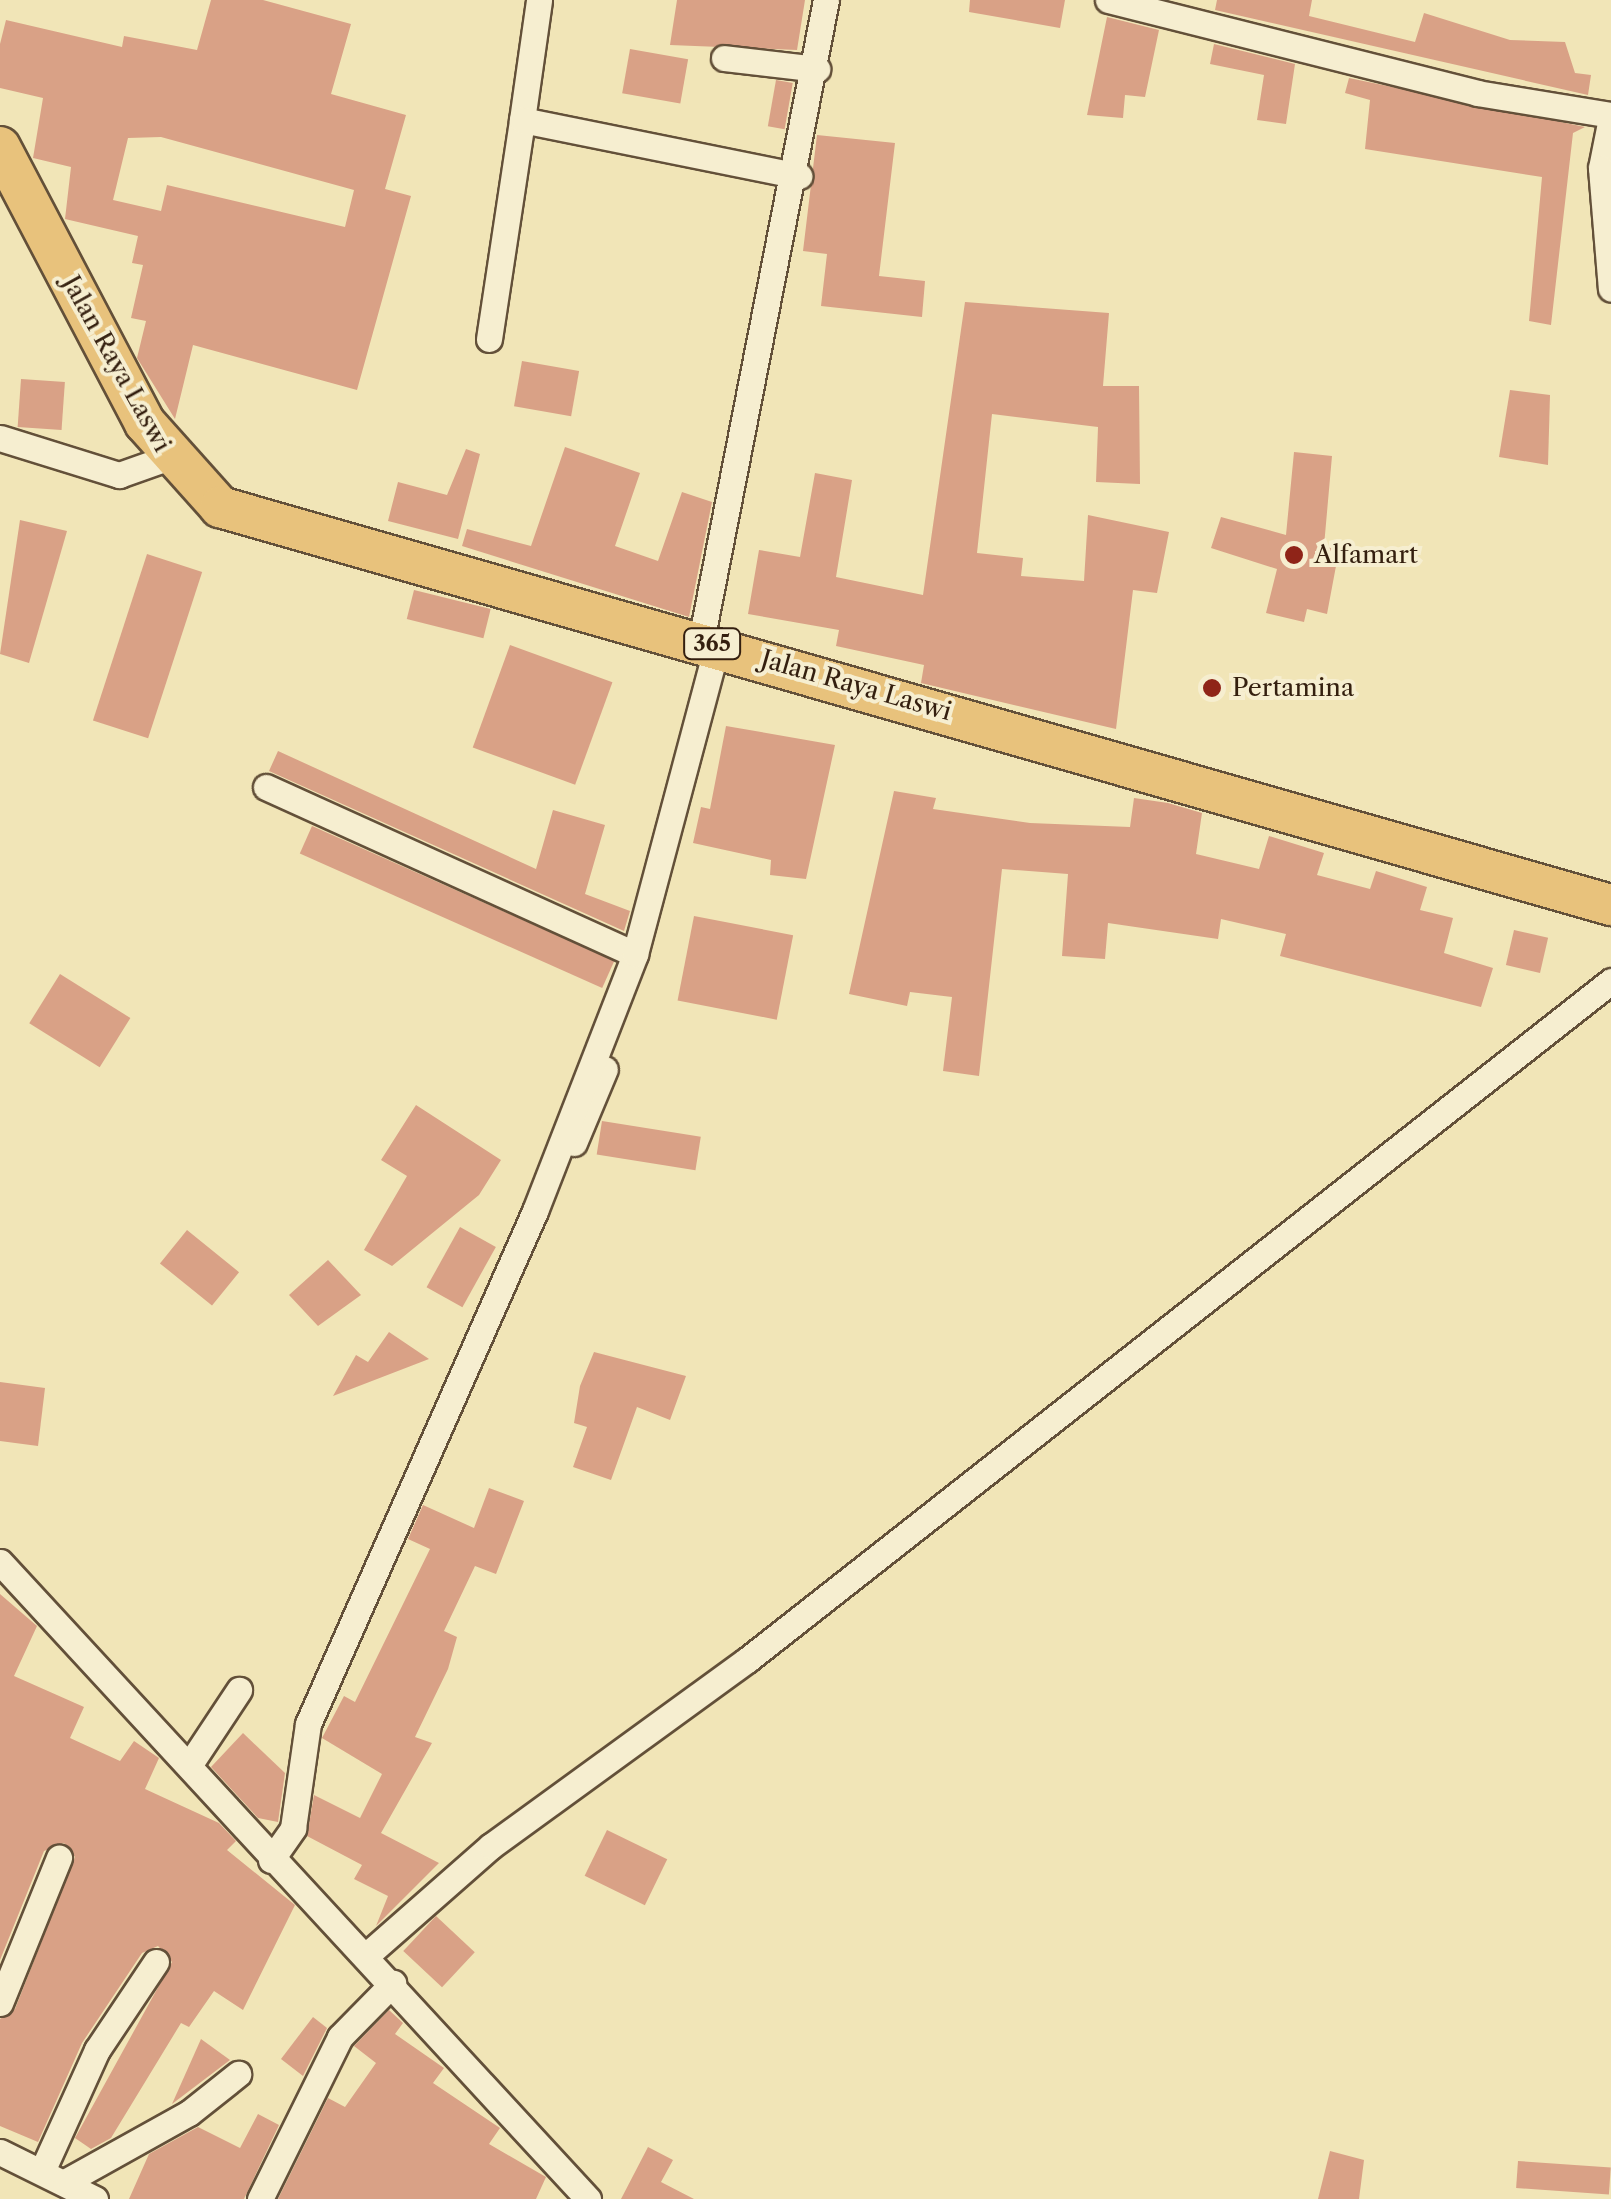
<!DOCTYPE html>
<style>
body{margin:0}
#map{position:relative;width:1611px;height:2199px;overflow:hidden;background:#f1e5b7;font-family:"Libre Caslon Text",serif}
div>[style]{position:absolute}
.building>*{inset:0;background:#d9a186;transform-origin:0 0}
.roads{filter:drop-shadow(2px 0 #635039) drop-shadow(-2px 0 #635039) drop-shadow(0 2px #635039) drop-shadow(0 -2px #635039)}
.minor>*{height:25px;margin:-12.5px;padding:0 12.5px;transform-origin:12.5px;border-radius:12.5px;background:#f6eed0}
.primary>*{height:40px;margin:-20px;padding:0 20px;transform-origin:20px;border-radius:20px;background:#e8c27c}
.dots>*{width:28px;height:28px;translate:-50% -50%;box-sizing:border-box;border:5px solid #f6eed0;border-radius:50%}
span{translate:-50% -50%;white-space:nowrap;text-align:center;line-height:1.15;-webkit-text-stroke:8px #f6eed0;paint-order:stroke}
.shield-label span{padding:2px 8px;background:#f6eed0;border:2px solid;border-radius:8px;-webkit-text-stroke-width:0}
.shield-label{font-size:22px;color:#341f0f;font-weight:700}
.street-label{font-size:25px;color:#341f0f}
.poi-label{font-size:25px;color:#341f0f}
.left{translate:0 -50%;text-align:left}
</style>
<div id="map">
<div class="building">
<div style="clip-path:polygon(evenodd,211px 0,263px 0,351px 24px,331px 94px,406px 115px,385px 189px,411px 196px,357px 390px,193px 345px,175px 419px,137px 358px,146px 321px,131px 318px,143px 265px,132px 263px,138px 236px,65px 219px,71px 167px,33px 158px,43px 98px,0 88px,0 44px,6px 20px,122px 47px,124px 36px,197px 50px,211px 0,161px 137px,354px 190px,345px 227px,167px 185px,161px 211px,113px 200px,128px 138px,161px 137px)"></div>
<div style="clip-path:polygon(677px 0,805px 0,797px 50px,670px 45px)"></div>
<div style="clip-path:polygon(970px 0,1065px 0,1060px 28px,969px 12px)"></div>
<div style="clip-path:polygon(1217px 0,1312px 0,1309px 16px,1415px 42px,1424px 13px,1510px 40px,1565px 42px,1575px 73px,1591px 75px,1588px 95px,1215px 10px)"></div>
<div style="clip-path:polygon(1107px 17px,1159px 30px,1145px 97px,1125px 95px,1123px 118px,1087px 115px)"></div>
<div style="clip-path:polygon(1214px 44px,1295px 64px,1286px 124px,1257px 120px,1264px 75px,1210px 64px)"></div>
<div style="left:630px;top:49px;width:59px;height:45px;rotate:10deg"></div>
<div style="clip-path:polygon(1349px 78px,1585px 127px,1573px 133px,1551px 325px,1529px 321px,1542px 177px,1365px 149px,1370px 100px,1345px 93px)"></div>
<div style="left:776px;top:80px;width:17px;height:47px;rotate:10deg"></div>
<div style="clip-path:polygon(817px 135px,895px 143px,879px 276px,925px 281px,922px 317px,821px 306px,827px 254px,803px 251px)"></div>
<div style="clip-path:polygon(965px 302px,1109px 313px,1103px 386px,1139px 386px,1140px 484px,1096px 482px,1098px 427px,992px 414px,977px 553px,1023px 558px,1021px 576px,1084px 581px,1088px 515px,1169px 532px,1157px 593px,1133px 590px,1116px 729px,921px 683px,924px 665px,836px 646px,839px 630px,748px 614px,759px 550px,800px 557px,815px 473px,852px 480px,836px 577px,923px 595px)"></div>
<div style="left:522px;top:361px;width:58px;height:46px;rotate:10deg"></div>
<div style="left:21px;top:379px;width:44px;height:48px;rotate:4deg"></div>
<div style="clip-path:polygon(1510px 390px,1550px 395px,1548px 465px,1499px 457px)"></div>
<div style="clip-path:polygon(565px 447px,640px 473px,615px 546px,658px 561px,682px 492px,712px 502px,689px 617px,462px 546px,467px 529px,531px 546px)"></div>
<div style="clip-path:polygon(466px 449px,480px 454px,458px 539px,388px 521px,398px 482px,447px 495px)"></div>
<div style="clip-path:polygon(1294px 452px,1332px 456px,1324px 546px,1339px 550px,1327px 614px,1307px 609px,1304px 622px,1266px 613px,1277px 569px,1211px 548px,1221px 517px,1286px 535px)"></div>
<div style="clip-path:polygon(20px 520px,67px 531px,29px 663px,0 654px)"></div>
<div style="left:147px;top:554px;width:58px;height:175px;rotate:18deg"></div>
<div style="left:414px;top:590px;width:79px;height:30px;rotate:14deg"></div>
<div style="left:510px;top:645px;width:109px;height:109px;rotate:20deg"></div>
<div style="clip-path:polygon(726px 726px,835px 745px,806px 879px,770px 875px,771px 860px,693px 843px,701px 807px,710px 809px)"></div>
<div style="clip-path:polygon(278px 751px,536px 869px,553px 810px,605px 825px,585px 894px,630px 911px,624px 931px,269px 771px)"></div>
<div style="clip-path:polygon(894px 791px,936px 798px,933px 809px,1030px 823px,1130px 827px,1134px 798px,1168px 803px,1202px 813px,1196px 854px,1259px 869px,1269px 836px,1324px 853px,1317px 875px,1370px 889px,1376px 871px,1427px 887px,1420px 910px,1453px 918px,1444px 953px,1493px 968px,1481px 1007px,1280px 956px,1286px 934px,1221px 919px,1218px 939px,1108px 923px,1105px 959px,1062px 956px,1068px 874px,1002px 869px,979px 1076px,943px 1071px,952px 997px,910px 992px,907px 1006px,849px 994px)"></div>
<div style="left:312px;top:826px;width:331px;height:30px;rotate:24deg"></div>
<div style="left:694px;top:916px;width:101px;height:86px;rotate:11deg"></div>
<div style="left:1514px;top:930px;width:35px;height:36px;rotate:13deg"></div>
<div style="left:60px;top:974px;width:83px;height:58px;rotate:32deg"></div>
<div style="clip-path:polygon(416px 1105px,501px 1160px,479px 1195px,392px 1266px,364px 1250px,407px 1176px,381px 1160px)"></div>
<div style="left:602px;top:1121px;width:100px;height:34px;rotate:9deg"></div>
<div style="left:460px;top:1227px;width:41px;height:69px;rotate:29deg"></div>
<div style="left:187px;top:1230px;width:67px;height:43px;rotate:39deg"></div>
<div style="clip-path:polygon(328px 1260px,361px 1295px,318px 1326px,289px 1295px)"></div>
<div style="clip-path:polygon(389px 1332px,429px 1359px,333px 1396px,356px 1355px,368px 1362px)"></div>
<div style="clip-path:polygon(594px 1352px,686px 1376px,670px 1420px,637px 1407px,611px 1480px,573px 1467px,587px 1427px,574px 1423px,580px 1386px)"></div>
<div style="clip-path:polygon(0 1382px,45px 1388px,38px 1446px,0 1441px)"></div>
<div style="clip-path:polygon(489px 1488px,524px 1501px,496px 1574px,475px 1566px,444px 1631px,457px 1637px,448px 1669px,415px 1737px,432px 1743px,381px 1833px,439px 1863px,376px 1926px,388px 1896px,354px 1879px,362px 1865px,307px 1836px,314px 1795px,360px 1818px,382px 1774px,322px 1738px,344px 1696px,355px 1702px,430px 1549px,408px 1539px,423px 1505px,474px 1528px)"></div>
<div style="clip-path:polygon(0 1594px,37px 1626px,14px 1676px,84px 1707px,70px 1738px,120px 1761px,134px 1741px,159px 1758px,145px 1789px,219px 1823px,236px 1841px,227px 1850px,295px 1905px,243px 2010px,214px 1991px,189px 2027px,181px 2023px,111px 2138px,91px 2149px,75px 2138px,172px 1962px,158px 1946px,142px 1953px,82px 2043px,38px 2142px,0 2126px,0 2019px,15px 2009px,75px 1857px,64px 1843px,44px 1851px,0 1960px)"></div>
<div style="clip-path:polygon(243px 1733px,285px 1773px,278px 1822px,258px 1818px,211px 1767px)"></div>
<div style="left:607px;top:1830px;width:67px;height:51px;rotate:26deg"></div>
<div style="left:436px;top:1916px;width:53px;height:48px;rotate:43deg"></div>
<div style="clip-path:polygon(389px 2010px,403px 2023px,395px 2034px,444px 2068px,433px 2083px,500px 2128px,489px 2144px,546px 2177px,536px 2199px,278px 2199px,328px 2098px,345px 2107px,376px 2063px,354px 2046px)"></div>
<div style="clip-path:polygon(313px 2017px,327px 2028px,303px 2076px,281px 2059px)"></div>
<div style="clip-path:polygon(201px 2039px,230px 2060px,172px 2104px)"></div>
<div style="clip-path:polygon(258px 2114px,279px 2125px,244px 2199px,129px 2199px,149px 2154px,198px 2127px,240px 2148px)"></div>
<div style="clip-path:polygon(648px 2147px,673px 2160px,661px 2182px,694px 2199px,621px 2199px)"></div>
<div style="clip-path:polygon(1330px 2151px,1364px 2160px,1359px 2199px,1318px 2199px)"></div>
<div style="left:1518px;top:2161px;width:93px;height:27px;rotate:4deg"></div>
</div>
<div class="roads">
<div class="minor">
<div style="left:1108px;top:0;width:381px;rotate:14.1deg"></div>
<div style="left:1477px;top:93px;width:136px;rotate:9.3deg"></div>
<div style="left:724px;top:58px;width:94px;rotate:6.7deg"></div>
<div style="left:1611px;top:118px;width:51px;rotate:101.3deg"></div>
<div style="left:1601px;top:168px;width:121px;rotate:85.3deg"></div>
<div style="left:522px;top:120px;width:121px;rotate:-81.9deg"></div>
<div style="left:489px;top:339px;width:221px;rotate:-81.4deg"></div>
<div style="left:522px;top:120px;width:283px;rotate:11.4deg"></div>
<div style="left:0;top:438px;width:125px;rotate:17.3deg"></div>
<div style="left:119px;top:475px;width:51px;rotate:-19.5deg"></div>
<div style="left:701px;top:641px;width:653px;rotate:-78.97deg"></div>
<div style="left:266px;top:787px;width:405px;rotate:24.4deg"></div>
<div style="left:574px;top:1143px;width:80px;rotate:-67.3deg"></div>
<div style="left:0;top:1562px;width:867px;rotate:47.29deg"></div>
<div style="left:190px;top:1764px;width:89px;rotate:-56.5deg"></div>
<div style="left:271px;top:1860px;width:39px;rotate:-55deg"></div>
<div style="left:293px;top:1828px;width:105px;rotate:-81.8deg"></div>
<div style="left:308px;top:1724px;width:561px;rotate:-66.13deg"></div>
<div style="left:535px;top:1211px;width:276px;rotate:-68.7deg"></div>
<div style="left:635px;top:954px;width:320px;rotate:-75.1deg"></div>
<div style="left:368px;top:1954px;width:164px;rotate:-41.3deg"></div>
<div style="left:491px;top:1846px;width:316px;rotate:-36deg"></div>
<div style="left:747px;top:1660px;width:1099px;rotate:-38.16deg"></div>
<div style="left:0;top:2003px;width:157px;rotate:-67.9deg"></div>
<div style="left:0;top:2152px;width:106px;rotate:26.3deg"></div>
<div style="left:43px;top:2169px;width:131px;rotate:-65.6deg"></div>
<div style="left:97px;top:2050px;width:106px;rotate:-56.2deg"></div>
<div style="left:65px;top:2182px;width:142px;rotate:-29.1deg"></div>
<div style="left:189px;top:2113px;width:63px;rotate:-38.5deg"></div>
<div style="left:260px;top:2199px;width:181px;rotate:-63.7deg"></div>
<div style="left:340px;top:2037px;width:76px;rotate:-45.5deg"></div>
</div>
<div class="primary">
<div style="left:0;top:147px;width:312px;rotate:62.3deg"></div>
<div style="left:145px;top:423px;width:113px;rotate:48.2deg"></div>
<div style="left:220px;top:507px;width:1447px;rotate:15.97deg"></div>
</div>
</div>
<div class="dots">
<div style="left:1294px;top:555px;background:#8f2418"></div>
<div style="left:1212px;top:688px;background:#8f2418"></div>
</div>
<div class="shield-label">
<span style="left:712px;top:644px">365</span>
</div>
<div class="street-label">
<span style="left:116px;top:364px;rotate:61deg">Jalan Raya Laswi</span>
<span style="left:856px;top:686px;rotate:16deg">Jalan Raya Laswi</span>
</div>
<div class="poi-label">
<span class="left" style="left:1314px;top:555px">Alfamart</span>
<span class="left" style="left:1232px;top:688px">Pertamina</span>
</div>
</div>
